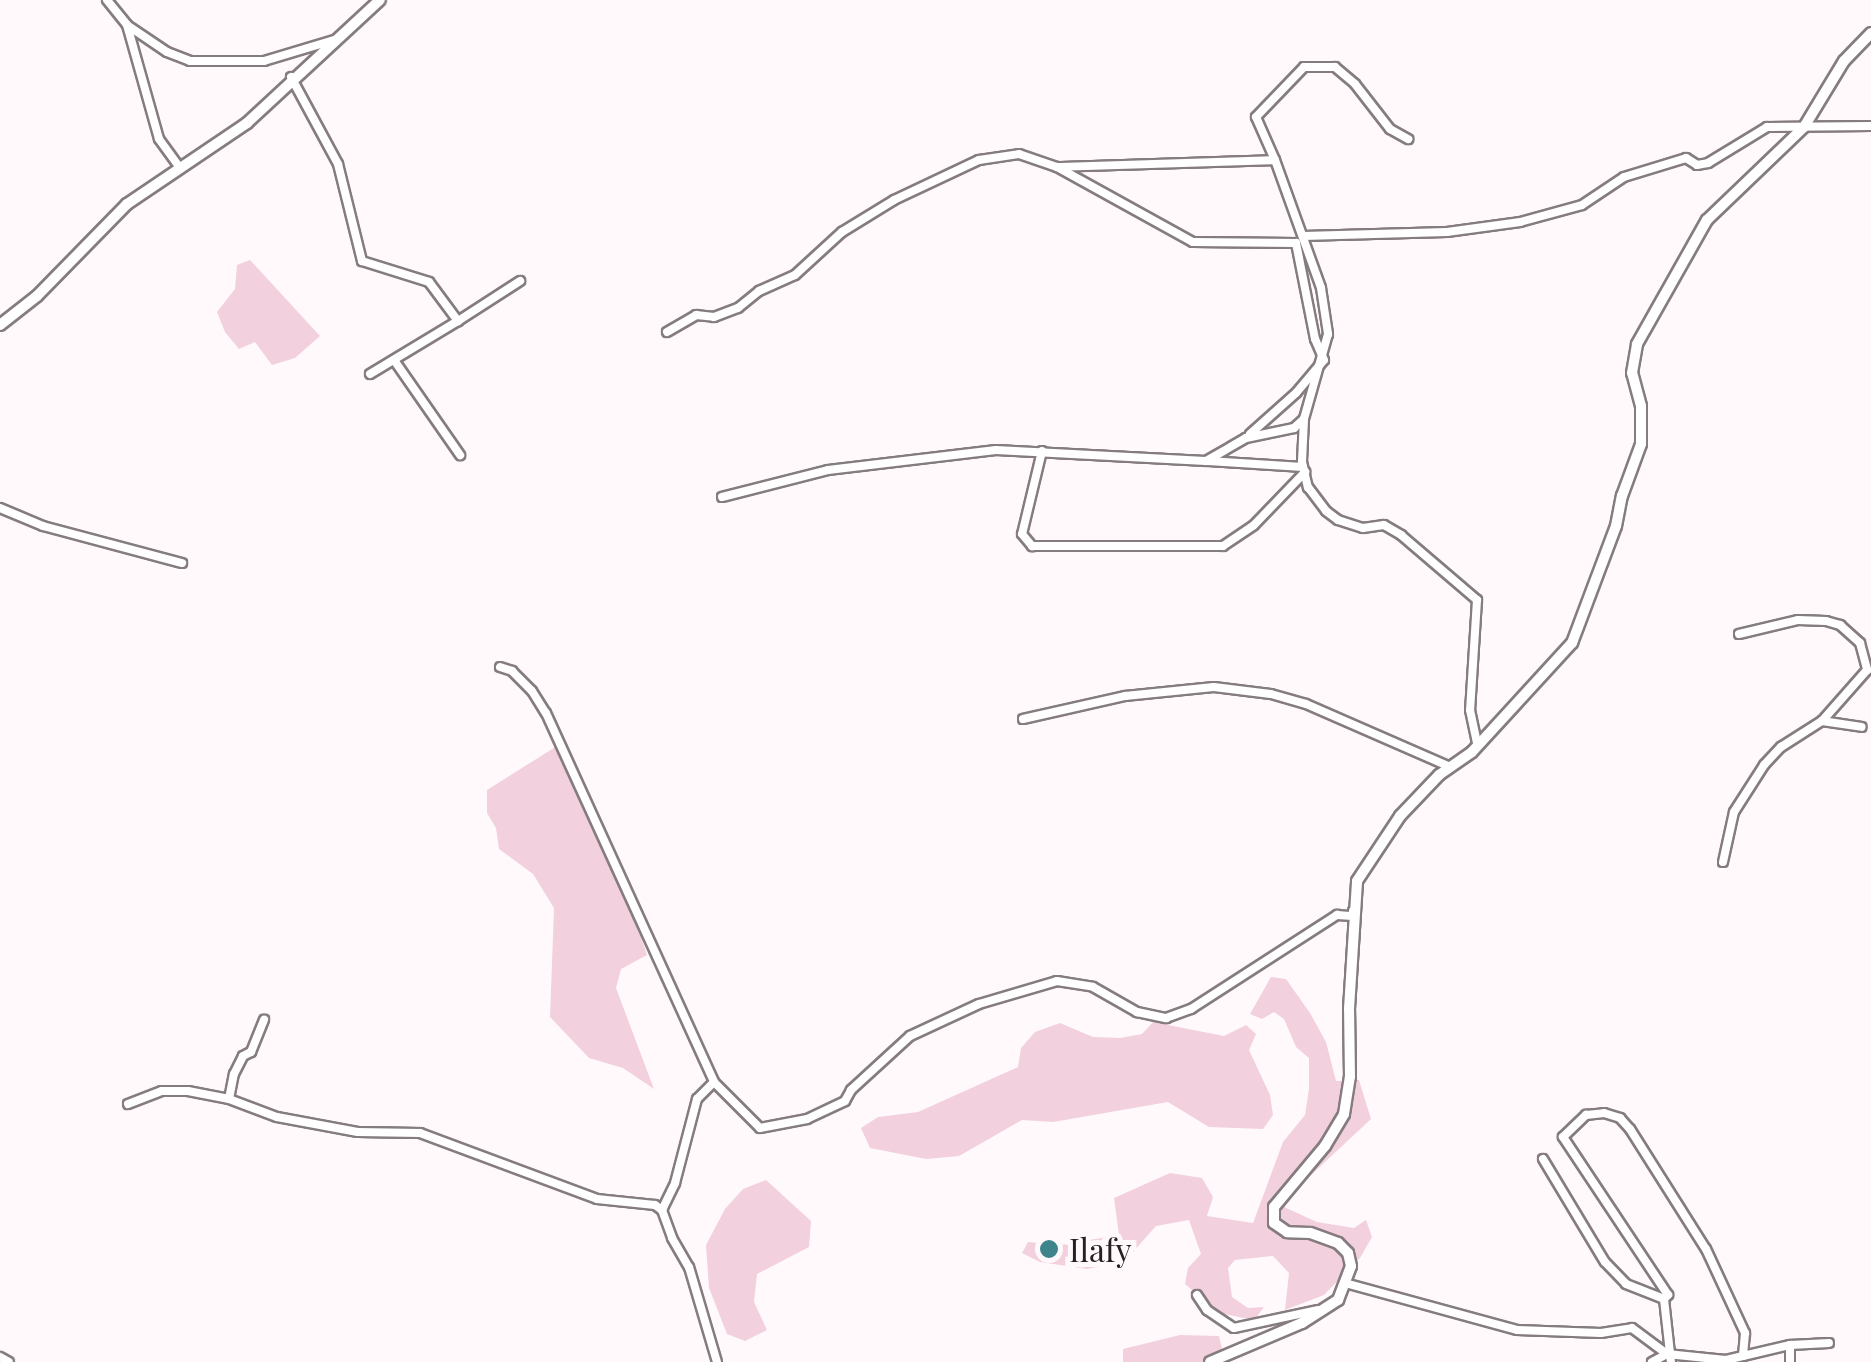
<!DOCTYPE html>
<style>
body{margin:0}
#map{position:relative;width:1871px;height:1362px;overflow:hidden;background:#fff9fb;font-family:"Playfair Display",serif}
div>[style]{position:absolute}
.green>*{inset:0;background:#f3d0de}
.roads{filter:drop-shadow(2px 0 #857c7f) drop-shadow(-2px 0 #857c7f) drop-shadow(0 2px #857c7f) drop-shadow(0 -2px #857c7f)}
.minor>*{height:8px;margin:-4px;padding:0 4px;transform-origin:4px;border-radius:4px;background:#fff}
.tertiary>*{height:10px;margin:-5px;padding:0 5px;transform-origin:5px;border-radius:5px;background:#fff}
.dots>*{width:28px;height:28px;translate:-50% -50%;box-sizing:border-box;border:5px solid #fff9fb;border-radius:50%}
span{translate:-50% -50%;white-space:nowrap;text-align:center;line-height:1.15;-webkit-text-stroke:10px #fff9fb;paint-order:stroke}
.poi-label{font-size:32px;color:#252123}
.left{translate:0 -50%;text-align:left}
</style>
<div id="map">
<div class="green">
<div style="clip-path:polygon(250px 260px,320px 336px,295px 358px,272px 365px,255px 342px,239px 349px,225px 332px,217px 312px,235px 289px,237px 265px)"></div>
<div style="clip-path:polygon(557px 746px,624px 887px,647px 955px,621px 969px,616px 988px,654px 1089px,623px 1068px,589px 1058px,550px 1017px,554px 908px,533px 874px,499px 849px,496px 828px,487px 813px,487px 790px)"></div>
<div style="clip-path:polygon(1271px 977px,1286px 979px,1310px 1013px,1326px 1042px,1336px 1081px,1359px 1080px,1371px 1119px,1295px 1190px,1284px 1207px,1317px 1222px,1354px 1228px,1366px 1220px,1372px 1237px,1360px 1258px,1324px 1295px,1285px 1310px,1289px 1273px,1273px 1256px,1235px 1260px,1228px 1268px,1232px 1297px,1248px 1308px,1264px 1307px,1254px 1320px,1219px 1313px,1185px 1284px,1188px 1268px,1201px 1254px,1189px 1220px,1156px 1226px,1125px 1261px,1087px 1269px,1040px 1262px,1022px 1253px,1028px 1242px,1060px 1245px,1119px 1235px,1114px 1198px,1170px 1173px,1202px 1178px,1213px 1197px,1207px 1216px,1253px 1223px,1283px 1142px,1305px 1115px,1309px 1089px,1309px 1058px,1296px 1047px,1284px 1019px,1274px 1012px,1262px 1019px,1250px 1014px)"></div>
<div style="clip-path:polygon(1153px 1022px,1224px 1036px,1246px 1025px,1256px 1034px,1249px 1050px,1270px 1095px,1273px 1115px,1263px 1129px,1209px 1127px,1168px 1102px,1053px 1122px,1022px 1120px,959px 1156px,926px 1159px,870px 1148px,861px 1128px,878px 1117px,918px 1112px,1018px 1067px,1021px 1048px,1035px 1032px,1060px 1023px,1093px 1037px,1120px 1038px,1142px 1034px)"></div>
<div style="clip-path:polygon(766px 1180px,811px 1221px,809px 1247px,757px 1274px,754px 1302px,767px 1330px,745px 1341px,727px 1334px,709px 1288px,706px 1245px,725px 1209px,743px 1189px)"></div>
<div style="clip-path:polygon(1180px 1335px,1219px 1336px,1225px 1362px,1123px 1362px,1123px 1349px)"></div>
</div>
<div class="roads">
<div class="minor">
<div style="left:107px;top:0;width:32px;rotate:51deg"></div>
<div style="left:127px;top:25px;width:48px;rotate:34deg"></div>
<div style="left:167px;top:52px;width:25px;rotate:21deg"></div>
<div style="left:190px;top:61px;width:74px"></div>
<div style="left:264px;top:61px;width:73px;rotate:-16.7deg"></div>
<div style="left:127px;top:25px;width:118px;rotate:74.3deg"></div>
<div style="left:159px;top:139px;width:34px;rotate:54deg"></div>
<div style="left:291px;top:77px;width:99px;rotate:61.6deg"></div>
<div style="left:338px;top:164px;width:100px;rotate:76.1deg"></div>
<div style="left:362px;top:261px;width:70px;rotate:17.4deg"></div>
<div style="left:429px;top:282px;width:49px;rotate:53.4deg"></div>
<div style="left:458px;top:321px;width:74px;rotate:-32.8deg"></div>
<div style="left:1275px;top:160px;width:47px;rotate:-113.8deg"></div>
<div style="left:1256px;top:117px;width:69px;rotate:-46.2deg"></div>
<div style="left:1304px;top:67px;width:31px"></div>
<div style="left:1335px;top:67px;width:26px;rotate:40deg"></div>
<div style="left:1355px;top:84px;width:57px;rotate:52.1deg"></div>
<div style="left:1390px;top:129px;width:21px;rotate:29deg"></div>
<div style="left:1057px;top:167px;width:155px;rotate:28.9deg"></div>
<div style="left:1193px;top:242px;width:103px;rotate:0.6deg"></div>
<div style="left:1303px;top:236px;width:144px;rotate:-1.6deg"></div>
<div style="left:1447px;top:232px;width:74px;rotate:-7.8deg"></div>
<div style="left:1520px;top:222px;width:64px;rotate:-15.3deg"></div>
<div style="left:1582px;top:205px;width:50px;rotate:-33.7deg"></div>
<div style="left:1624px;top:177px;width:65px;rotate:-17deg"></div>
<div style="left:1686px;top:158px;width:13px;rotate:32deg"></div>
<div style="left:1697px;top:165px;width:11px;rotate:-10deg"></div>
<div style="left:1708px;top:163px;width:69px;rotate:-31.4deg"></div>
<div style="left:1767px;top:127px;width:104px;rotate:-0.6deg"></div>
<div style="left:667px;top:332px;width:34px;rotate:-30deg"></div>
<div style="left:696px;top:315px;width:18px;rotate:6deg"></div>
<div style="left:714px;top:317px;width:26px;rotate:-21deg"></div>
<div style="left:738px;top:308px;width:27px;rotate:-39deg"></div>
<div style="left:759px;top:291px;width:39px;rotate:-24deg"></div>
<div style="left:795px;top:275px;width:64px;rotate:-42.5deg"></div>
<div style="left:842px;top:232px;width:61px;rotate:-31.6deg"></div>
<div style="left:894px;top:200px;width:94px;rotate:-25.2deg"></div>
<div style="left:979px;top:160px;width:40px;rotate:-8.5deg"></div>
<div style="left:1019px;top:154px;width:40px;rotate:18.9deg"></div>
<div style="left:1057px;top:167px;width:218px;rotate:-1.8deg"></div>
<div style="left:1275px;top:160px;width:136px;rotate:70.2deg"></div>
<div style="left:1321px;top:288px;width:47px;rotate:81.3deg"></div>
<div style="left:1328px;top:334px;width:88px;rotate:105.8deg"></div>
<div style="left:1304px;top:419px;width:43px;rotate:92.7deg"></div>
<div style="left:1302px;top:462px;width:26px;rotate:77deg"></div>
<div style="left:1308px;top:487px;width:30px;rotate:53deg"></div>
<div style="left:1326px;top:511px;width:15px;rotate:37deg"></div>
<div style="left:1338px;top:520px;width:26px;rotate:18deg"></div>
<div style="left:1363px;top:528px;width:21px;rotate:-8deg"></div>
<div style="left:1384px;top:525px;width:20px;rotate:30deg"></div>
<div style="left:1401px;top:535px;width:100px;rotate:40.5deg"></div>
<div style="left:1477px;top:600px;width:110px;rotate:93.6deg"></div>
<div style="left:1470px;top:710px;width:35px;rotate:78deg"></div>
<div style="left:394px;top:360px;width:116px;rotate:55.2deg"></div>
<div style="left:370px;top:374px;width:103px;rotate:-31.1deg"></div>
<div style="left:1250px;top:434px;width:62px;rotate:-41.7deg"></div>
<div style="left:1296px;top:393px;width:43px;rotate:-49.7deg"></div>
<div style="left:1324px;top:360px;width:23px;rotate:-113deg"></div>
<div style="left:1315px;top:339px;width:98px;rotate:-101.2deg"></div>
<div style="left:1042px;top:451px;width:85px;rotate:103.5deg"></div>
<div style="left:1022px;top:534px;width:16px;rotate:50deg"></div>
<div style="left:1032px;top:546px;width:191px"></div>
<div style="left:1223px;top:546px;width:37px;rotate:-34deg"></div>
<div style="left:1254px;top:525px;width:74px;rotate:-46.1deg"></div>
<div style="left:1208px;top:461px;width:95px;rotate:3.6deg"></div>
<div style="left:722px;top:497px;width:109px;rotate:-14.3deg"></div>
<div style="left:828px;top:470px;width:169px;rotate:-6.8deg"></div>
<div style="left:996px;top:450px;width:210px;rotate:3deg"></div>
<div style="left:1206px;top:461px;width:46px;rotate:-29.9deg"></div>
<div style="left:1246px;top:438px;width:49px;rotate:-11.8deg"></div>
<div style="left:1294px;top:428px;width:13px;rotate:-42deg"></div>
<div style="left:0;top:508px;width:47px;rotate:22.7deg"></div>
<div style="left:43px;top:526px;width:144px;rotate:14.9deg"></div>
<div style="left:1739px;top:634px;width:61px;rotate:-13.3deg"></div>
<div style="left:1798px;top:620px;width:28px;rotate:2deg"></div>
<div style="left:1826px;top:621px;width:15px;rotate:16deg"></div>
<div style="left:1840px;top:625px;width:27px;rotate:42deg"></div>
<div style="left:1860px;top:643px;width:28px;rotate:75deg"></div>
<div style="left:1867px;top:670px;width:68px;rotate:131.4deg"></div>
<div style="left:500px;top:667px;width:13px;rotate:18deg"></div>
<div style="left:512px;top:671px;width:28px;rotate:45deg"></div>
<div style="left:532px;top:691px;width:26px;rotate:58deg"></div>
<div style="left:546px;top:713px;width:405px;rotate:65.5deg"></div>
<div style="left:714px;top:1082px;width:65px;rotate:45deg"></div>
<div style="left:760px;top:1128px;width:48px;rotate:-10.8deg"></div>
<div style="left:807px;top:1119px;width:42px;rotate:-25.3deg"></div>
<div style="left:845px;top:1101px;width:13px;rotate:-61deg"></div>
<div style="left:851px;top:1090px;width:80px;rotate:-42.5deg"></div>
<div style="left:910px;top:1036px;width:76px;rotate:-24.9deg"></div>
<div style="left:979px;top:1004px;width:81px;rotate:-16.4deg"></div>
<div style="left:1057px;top:981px;width:36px;rotate:9deg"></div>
<div style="left:1093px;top:987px;width:51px;rotate:29.6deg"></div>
<div style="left:1137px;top:1012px;width:30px;rotate:12deg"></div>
<div style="left:1166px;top:1018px;width:27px;rotate:-20deg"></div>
<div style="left:1191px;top:1009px;width:174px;rotate:-32.8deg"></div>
<div style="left:1337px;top:915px;width:16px;rotate:4deg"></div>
<div style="left:1353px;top:916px;width:5px;rotate:-90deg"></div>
<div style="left:1023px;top:719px;width:105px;rotate:-12.7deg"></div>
<div style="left:1125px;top:696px;width:89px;rotate:-5.8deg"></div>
<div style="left:1214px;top:687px;width:57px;rotate:7deg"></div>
<div style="left:1271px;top:694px;width:36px;rotate:16deg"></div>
<div style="left:1306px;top:704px;width:157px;rotate:23.6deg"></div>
<div style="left:1723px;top:862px;width:51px;rotate:-77.6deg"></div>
<div style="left:1734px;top:812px;width:56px;rotate:-57.4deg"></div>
<div style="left:1764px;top:765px;width:25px;rotate:-47deg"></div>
<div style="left:1781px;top:747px;width:49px;rotate:-32.4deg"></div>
<div style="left:1822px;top:721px;width:40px;rotate:8.5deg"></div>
<div style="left:229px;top:1099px;width:25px;rotate:-79deg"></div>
<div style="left:234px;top:1074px;width:20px;rotate:-63deg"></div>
<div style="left:243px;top:1056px;width:9px;rotate:-27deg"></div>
<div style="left:251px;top:1052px;width:35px;rotate:-68deg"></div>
<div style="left:128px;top:1104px;width:36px;rotate:-21deg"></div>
<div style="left:162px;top:1091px;width:26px"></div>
<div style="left:188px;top:1091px;width:42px;rotate:11deg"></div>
<div style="left:229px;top:1099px;width:51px;rotate:20.6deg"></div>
<div style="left:277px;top:1117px;width:82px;rotate:10.5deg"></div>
<div style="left:358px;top:1132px;width:62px;rotate:0.9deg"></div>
<div style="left:420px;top:1133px;width:189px;rotate:20.4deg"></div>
<div style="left:597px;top:1199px;width:58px;rotate:5.9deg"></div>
<div style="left:655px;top:1205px;width:9px;rotate:36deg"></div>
<div style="left:662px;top:1210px;width:30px;rotate:70deg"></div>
<div style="left:672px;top:1238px;width:34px;rotate:60deg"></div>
<div style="left:689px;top:1267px;width:99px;rotate:73.6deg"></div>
<div style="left:1543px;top:1159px;width:120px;rotate:59deg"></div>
<div style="left:1605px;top:1262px;width:30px;rotate:46deg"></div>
<div style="left:1626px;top:1284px;width:41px;rotate:21.5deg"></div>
<div style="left:1664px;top:1299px;width:6px;rotate:-45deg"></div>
<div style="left:662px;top:1210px;width:30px;rotate:-64deg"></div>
<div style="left:675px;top:1183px;width:87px;rotate:-75.3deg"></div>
<div style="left:697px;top:1099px;width:24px;rotate:-45deg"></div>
<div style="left:1345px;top:1283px;width:178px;rotate:15.3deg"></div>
<div style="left:1517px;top:1330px;width:84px;rotate:2deg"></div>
<div style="left:1601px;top:1333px;width:31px;rotate:-9deg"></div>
<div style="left:1632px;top:1328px;width:44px;rotate:36.6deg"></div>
<div style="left:1667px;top:1354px;width:59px;rotate:5.8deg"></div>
<div style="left:1726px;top:1360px;width:66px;rotate:-13.2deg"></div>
<div style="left:1790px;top:1345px;width:39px;rotate:-3deg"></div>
<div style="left:1197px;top:1295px;width:18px;rotate:56deg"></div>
<div style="left:1207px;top:1310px;width:32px;rotate:34deg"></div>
<div style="left:1234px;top:1328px;width:85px;rotate:-12.2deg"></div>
<div style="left:1668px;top:1295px;width:190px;rotate:-123.6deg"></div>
<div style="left:1563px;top:1137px;width:32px;rotate:-44deg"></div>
<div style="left:1586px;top:1115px;width:18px;rotate:-6deg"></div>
<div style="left:1604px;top:1113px;width:17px;rotate:17deg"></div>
<div style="left:1620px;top:1118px;width:15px;rotate:48deg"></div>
<div style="left:1630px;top:1129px;width:142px;rotate:57.7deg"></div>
<div style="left:1706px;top:1249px;width:93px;rotate:65.1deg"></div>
<div style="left:1745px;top:1333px;width:23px;rotate:95deg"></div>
<div style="left:1664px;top:1299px;width:63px;rotate:83.7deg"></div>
<div style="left:0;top:1357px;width:10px;rotate:29deg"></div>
<div style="left:1652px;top:1362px;width:17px;rotate:-28deg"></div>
<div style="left:1790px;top:1362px;width:17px;rotate:-90deg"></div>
</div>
<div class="tertiary">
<div style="left:0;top:325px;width:47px;rotate:-38.1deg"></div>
<div style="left:37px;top:296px;width:129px;rotate:-45.6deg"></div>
<div style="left:127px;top:204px;width:145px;rotate:-34deg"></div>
<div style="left:247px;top:123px;width:181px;rotate:-42.8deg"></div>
<div style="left:1210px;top:1362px;width:100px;rotate:-23deg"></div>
<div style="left:1302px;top:1323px;width:43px;rotate:-32.6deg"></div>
<div style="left:1338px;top:1300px;width:36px;rotate:-69deg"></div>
<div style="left:1351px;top:1266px;width:13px;rotate:-103deg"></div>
<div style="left:1348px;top:1253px;width:14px;rotate:-135deg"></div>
<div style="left:1338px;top:1243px;width:30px;rotate:-160deg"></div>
<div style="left:1310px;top:1233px;width:23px;rotate:-178deg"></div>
<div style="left:1287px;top:1232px;width:16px;rotate:-145deg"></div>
<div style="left:1274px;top:1223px;width:16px;rotate:-90deg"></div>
<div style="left:1274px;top:1207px;width:80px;rotate:-50.1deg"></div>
<div style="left:1325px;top:1146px;width:37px;rotate:-59deg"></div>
<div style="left:1344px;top:1114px;width:37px;rotate:-81deg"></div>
<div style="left:1350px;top:1077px;width:68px;rotate:-90.8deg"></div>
<div style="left:1349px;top:1009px;width:128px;rotate:-86.4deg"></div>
<div style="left:1357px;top:881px;width:78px;rotate:-56.5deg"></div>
<div style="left:1400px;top:816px;width:57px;rotate:-46.4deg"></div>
<div style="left:1439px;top:775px;width:40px;rotate:-34.9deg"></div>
<div style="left:1472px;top:752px;width:148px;rotate:-47.5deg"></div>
<div style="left:1572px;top:643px;width:125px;rotate:-69.4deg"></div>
<div style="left:1616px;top:526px;width:31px;rotate:-79deg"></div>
<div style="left:1622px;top:496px;width:55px;rotate:-69.9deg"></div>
<div style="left:1641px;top:444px;width:38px;rotate:-90deg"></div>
<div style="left:1641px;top:406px;width:34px;rotate:-105deg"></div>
<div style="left:1632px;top:373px;width:29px;rotate:-80deg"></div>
<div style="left:1637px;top:344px;width:142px;rotate:-60.6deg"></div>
<div style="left:1707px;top:220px;width:134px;rotate:-43.8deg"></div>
<div style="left:1804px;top:127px;width:77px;rotate:-58.8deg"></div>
<div style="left:1844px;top:61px;width:39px;rotate:-46deg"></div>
</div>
</div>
<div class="dots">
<div style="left:1049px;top:1249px;background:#3d858a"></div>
</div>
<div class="poi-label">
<span class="left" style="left:1069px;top:1249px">Ilafy</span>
</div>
</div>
